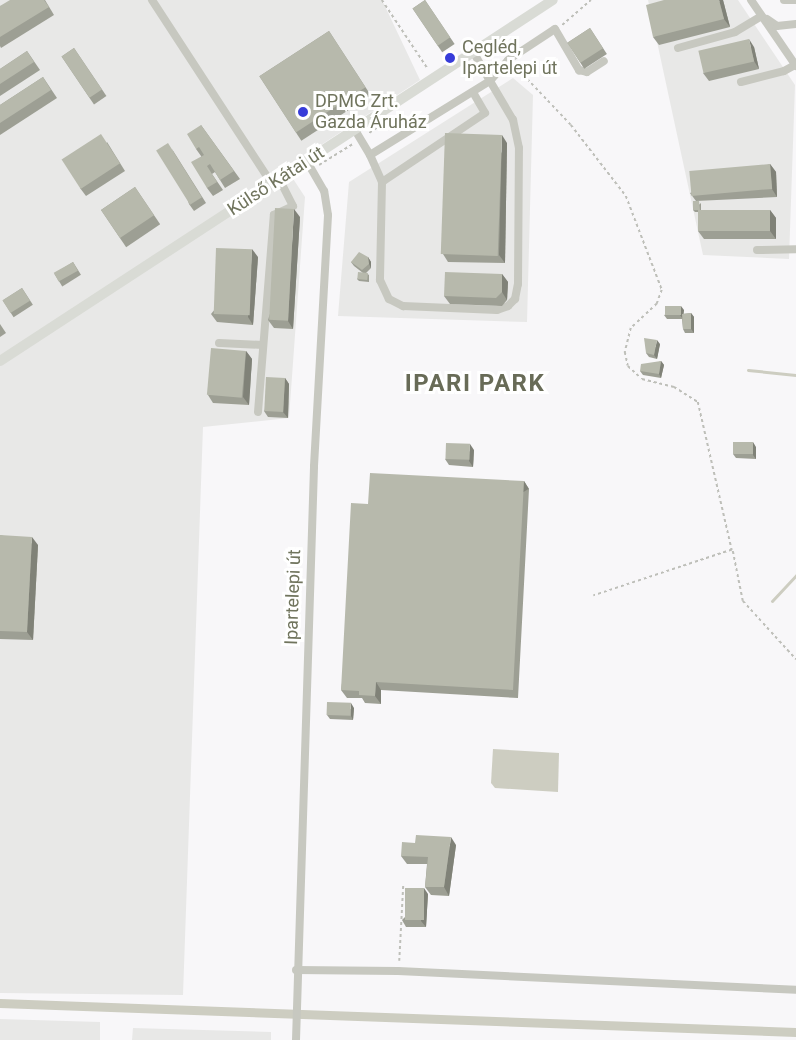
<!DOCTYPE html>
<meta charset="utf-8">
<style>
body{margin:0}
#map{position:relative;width:796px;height:1040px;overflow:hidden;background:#f8f7f9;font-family:Roboto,sans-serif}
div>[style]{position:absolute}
.built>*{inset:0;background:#e8e8e7}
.water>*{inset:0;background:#cdcdc1}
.stream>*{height:3px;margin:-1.5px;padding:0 1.5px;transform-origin:1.5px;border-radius:1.5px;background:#cdcdc1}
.canal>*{height:9px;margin:-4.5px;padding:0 4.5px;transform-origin:4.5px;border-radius:4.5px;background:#cdcdc1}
.path>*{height:1.5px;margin-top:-0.75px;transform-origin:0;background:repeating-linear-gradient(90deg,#bebfb9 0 3px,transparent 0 6px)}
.minor>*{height:8px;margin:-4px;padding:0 4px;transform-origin:4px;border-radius:4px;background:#c7c8c0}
.major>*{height:10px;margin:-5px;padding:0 5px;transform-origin:5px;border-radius:5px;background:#d9dbd5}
.wall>*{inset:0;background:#9d9f94;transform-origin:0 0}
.shaded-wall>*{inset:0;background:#808278;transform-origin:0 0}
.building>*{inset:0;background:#b7b9ac;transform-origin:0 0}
.dots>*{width:16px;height:16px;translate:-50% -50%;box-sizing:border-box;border:3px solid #fff;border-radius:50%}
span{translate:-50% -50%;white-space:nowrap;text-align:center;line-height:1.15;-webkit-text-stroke:6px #fff;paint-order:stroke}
.poi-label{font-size:18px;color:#70745d}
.left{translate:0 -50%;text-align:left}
.street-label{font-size:18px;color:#70745d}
.district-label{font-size:24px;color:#686b57;font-weight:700;letter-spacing:1.5px}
</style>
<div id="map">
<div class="built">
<div style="clip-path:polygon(0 0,382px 0,420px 80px,286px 168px,305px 197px,289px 418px,203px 427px,183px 995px,0 993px)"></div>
<div style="clip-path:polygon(648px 0,738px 0,795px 85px,789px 259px,703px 255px)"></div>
<div style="clip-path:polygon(513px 78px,533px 95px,527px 322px,338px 316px,349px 182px)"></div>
<div style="clip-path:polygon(0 1019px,100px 1022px,100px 1040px,0 1040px)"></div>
<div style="clip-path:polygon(133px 1028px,271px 1032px,271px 1040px,132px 1040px)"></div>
</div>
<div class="water">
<div style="clip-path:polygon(493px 749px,559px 753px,558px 792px,495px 788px,491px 783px)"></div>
</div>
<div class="stream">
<div style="left:748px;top:370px;width:48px;rotate:5.9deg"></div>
<div style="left:772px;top:601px;width:35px;rotate:-47deg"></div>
</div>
<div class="canal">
<div style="left:0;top:1003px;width:797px;rotate:2.09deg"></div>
</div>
<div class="path">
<div style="left:382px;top:0;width:83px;rotate:56.3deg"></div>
<div style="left:562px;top:25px;width:38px;rotate:-41deg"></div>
<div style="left:515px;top:66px;width:81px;rotate:46.5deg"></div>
<div style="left:571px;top:125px;width:90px;rotate:52.2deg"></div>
<div style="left:626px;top:196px;width:101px;rotate:69deg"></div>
<div style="left:662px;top:290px;width:15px;rotate:110deg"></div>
<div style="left:657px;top:304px;width:35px;rotate:137deg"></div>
<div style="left:631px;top:328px;width:25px;rotate:104deg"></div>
<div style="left:625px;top:352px;width:14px;rotate:78deg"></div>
<div style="left:628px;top:366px;width:19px;rotate:43deg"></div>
<div style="left:642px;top:379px;width:33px;rotate:14deg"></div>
<div style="left:674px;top:387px;width:28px;rotate:32deg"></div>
<div style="left:698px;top:402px;width:152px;rotate:77.1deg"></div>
<div style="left:732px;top:550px;width:146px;rotate:161.7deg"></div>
<div style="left:369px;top:133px;width:25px;rotate:-34deg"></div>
<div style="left:319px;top:165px;width:39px;rotate:-32deg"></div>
<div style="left:733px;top:551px;width:51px;rotate:78.7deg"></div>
<div style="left:743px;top:601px;width:79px;rotate:47.6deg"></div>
<div style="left:399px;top:961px;width:76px;rotate:-87deg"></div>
</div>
<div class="minor">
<div style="left:152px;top:0;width:220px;rotate:56.9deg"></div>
<div style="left:751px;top:0;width:80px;rotate:55.7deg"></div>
<div style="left:784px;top:0;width:11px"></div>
<div style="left:767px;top:19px;width:12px;rotate:35deg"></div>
<div style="left:777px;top:26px;width:19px;rotate:-6deg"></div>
<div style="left:678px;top:48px;width:59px;rotate:-15.7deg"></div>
<div style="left:735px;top:32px;width:31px;rotate:-31deg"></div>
<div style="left:741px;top:82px;width:44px;rotate:-14.3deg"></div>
<div style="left:784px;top:71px;width:13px;rotate:-29deg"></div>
<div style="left:355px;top:130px;width:29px;rotate:59deg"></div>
<div style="left:370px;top:155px;width:141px;rotate:-31.7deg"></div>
<div style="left:490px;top:81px;width:34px;rotate:-120deg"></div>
<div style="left:370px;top:155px;width:30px;rotate:66deg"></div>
<div style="left:382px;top:182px;width:98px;rotate:91.2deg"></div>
<div style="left:380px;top:280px;width:21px;rotate:65deg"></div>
<div style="left:389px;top:299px;width:16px;rotate:27deg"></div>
<div style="left:403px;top:306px;width:94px;rotate:2.4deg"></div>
<div style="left:497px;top:310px;width:12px;rotate:-20deg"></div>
<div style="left:508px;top:306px;width:10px;rotate:-45deg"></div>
<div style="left:515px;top:299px;width:15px;rotate:-79deg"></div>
<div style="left:518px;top:284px;width:136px;rotate:-89.6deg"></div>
<div style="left:519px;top:148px;width:29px;rotate:-102deg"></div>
<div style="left:513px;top:120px;width:45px;rotate:-120.5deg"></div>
<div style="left:490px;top:81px;width:28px;rotate:-49deg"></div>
<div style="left:508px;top:60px;width:56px;rotate:-33.4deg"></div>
<div style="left:555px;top:29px;width:48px;rotate:59.7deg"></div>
<div style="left:579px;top:70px;width:8px;rotate:14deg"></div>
<div style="left:587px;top:72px;width:20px;rotate:-33deg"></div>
<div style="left:382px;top:182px;width:124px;rotate:-33.8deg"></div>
<div style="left:485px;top:113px;width:24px;rotate:-120deg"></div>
<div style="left:757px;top:250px;width:39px;rotate:-1deg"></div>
<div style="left:219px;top:343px;width:44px;rotate:2.6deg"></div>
<div style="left:258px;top:412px;width:198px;rotate:-85.4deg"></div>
<div style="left:274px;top:215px;width:21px;rotate:-25deg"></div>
<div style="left:293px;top:206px;width:30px;rotate:-117deg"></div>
<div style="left:296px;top:970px;width:102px;rotate:0.6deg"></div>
<div style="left:398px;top:971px;width:398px;rotate:2.7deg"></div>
<div style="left:296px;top:1040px;width:574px;rotate:-88.2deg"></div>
<div style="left:314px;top:466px;width:251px;rotate:-86.8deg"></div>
<div style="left:328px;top:215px;width:24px;rotate:-99deg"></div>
<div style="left:324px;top:191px;width:34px;rotate:-120deg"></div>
</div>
<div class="major">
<div style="left:0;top:361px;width:660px;rotate:-33.14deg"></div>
</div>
<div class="wall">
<div style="clip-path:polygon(45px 0,54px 15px,1px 48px,0 46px,0 6px)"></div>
<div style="left:425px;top:0;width:53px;height:15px;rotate:56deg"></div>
<div style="clip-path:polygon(723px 0,730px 27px,659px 45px,653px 37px)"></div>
<div style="left:590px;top:28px;width:31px;height:27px;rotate:57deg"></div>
<div style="left:329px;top:31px;width:77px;height:83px;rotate:57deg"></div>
<div style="clip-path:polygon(754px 47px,759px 69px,709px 81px,703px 73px)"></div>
<div style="left:74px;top:48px;width:58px;height:15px;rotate:56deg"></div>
<div style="clip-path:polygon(27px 51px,40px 70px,0 96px,0 69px)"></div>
<div style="clip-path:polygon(43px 77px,57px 98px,0 135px,0 105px)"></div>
<div style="clip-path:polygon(201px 125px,240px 179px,225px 188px,215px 172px,212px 174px,223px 190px,213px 196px,207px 188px,201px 156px,196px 149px)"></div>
<div style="clip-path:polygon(107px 142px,125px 171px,86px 196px,80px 188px)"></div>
<div style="clip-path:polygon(507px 143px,505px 263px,448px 262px,443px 254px)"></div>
<div style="clip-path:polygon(172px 149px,206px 203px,194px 211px,189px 204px)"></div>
<div style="clip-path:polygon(770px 164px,776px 172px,777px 197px,696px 201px,690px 193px)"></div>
<div style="left:135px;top:187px;width:45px;height:41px;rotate:56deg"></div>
<div style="clip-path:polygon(701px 203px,701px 210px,770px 210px,776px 218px,776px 239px,704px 239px,698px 231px,698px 212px,695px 212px,693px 210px)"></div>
<div style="clip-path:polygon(300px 217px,293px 329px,274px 328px,268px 320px)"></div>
<div style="clip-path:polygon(258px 257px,253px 325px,217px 322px,211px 314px)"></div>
<div style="clip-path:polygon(368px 257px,371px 262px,371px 268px,366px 273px,369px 275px,369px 282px,359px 281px,357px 279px,363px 273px,354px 266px,351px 262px)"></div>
<div style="left:73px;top:262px;width:15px;height:22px;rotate:58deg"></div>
<div style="clip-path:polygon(502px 274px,508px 282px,507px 300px,502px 306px,450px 304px,444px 296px)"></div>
<div style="left:22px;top:288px;width:20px;height:23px;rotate:57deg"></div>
<div style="clip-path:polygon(684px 310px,683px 314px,691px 313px,694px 317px,694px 333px,685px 333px,683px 329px,682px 319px,667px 319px,664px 315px)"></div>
<div style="clip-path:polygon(0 324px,6px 333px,0 337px)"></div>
<div style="clip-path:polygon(660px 344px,657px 359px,649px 357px,646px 353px)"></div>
<div style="clip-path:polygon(246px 351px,252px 359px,249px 405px,213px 403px,208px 395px)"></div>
<div style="clip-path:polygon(661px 361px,664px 365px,661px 378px,643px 375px,640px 371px)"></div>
<div style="clip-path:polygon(285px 378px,289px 384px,288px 418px,268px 417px,264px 411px)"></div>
<div style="clip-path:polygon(756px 447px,756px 459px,736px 458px,733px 454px)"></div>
<div style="clip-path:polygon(474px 450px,473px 467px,449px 465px,445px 459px)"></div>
<div style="clip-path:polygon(524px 481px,529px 489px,518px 698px,381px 690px,381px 704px,365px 703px,362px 698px,347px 698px,341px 690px,368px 504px)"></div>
<div style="clip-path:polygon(0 535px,38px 545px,33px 640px,0 639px)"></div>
<div style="clip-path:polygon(354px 708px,353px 720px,330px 719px,327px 715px)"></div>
<div style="clip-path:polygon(456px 845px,449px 896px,431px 895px,425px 887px,427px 864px,407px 864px,401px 856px)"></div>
<div style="clip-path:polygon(428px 894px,426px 927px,406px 927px,402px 920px)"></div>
</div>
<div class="shaded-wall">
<div style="clip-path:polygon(719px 0,723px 0,730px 27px,724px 19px)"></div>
<div style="clip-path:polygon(749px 39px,754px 47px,759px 69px,754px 61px)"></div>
<div style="clip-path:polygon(502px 135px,507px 143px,505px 263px,499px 255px)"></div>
<div style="clip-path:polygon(770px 164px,776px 172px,777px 197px,772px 189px)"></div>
<div style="clip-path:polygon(294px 209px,300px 217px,293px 329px,288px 321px)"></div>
<div style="clip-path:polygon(770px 210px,776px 218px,776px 239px,770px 231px)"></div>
<div style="clip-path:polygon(252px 249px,258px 257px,253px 325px,248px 317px)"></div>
<div style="clip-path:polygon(368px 257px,371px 262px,371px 268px,369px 264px)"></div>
<div style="clip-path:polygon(502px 274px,508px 282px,507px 300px,502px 292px)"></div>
<div style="clip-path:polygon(681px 306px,684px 310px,683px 319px,680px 315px)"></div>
<div style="clip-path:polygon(691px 313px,694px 317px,694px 333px,691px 329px)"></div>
<div style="clip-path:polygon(657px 340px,660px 344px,657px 359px,654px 355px)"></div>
<div style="clip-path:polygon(246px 351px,252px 359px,249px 405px,243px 397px)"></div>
<div style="clip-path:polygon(661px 361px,664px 365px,661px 378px,659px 374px)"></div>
<div style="clip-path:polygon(285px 378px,289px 384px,288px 418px,283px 412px)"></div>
<div style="clip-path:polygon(753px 442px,756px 447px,756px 459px,753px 455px)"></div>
<div style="clip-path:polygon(470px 444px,474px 450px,473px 467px,469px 461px)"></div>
<div style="left:524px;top:481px;width:9px;height:209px;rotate:58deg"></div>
<div style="clip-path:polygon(32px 537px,38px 545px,33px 640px,27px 632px)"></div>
<div style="clip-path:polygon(376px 682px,381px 690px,381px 704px,375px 696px)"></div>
<div style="clip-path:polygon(351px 703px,354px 708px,353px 720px,351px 716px)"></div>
<div style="clip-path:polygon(451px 837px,456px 845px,449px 896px,444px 887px)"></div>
<div style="clip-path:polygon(424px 888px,428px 894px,426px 927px,421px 921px)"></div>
</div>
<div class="building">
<div style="clip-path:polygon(10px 0,44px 0,49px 7px,0 37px,0 6px)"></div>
<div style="left:425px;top:0;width:45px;height:15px;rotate:56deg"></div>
<div style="clip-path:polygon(664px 0,719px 0,724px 19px,653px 37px,646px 5px)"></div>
<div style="left:590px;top:28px;width:24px;height:27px;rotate:57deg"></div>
<div style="left:329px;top:31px;width:67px;height:83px;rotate:57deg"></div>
<div style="left:749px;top:39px;width:23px;height:52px;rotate:77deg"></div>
<div style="left:74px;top:48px;width:50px;height:15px;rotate:56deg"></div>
<div style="clip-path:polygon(27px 51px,34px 62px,0 84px,0 69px)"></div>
<div style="clip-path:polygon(43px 77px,51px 90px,0 123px,0 105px)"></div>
<div style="clip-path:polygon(201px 125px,234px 171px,220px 180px,210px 164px,207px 166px,217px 182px,207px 188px,191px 162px,204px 155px,199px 147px,196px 149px,187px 134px)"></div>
<div style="left:445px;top:133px;width:57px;height:121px;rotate:2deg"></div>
<div style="left:101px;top:134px;width:35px;height:47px;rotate:57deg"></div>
<div style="left:168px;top:143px;width:64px;height:14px;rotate:58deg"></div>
<div style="left:770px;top:164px;width:25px;height:81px;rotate:85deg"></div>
<div style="left:135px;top:187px;width:34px;height:41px;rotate:56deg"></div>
<div style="clip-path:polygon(693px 201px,699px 201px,700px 210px,693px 210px)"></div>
<div style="left:275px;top:208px;width:19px;height:112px;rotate:3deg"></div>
<div style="left:698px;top:210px;width:72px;height:21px"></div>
<div style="left:216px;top:248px;width:36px;height:66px;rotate:2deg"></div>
<div style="clip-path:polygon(359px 252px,368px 257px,369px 264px,362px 270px,351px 262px)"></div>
<div style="left:73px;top:262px;width:10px;height:22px;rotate:61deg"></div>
<div style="left:358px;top:272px;width:10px;height:7px;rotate:6deg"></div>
<div style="clip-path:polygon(445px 272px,502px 274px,502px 292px,496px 298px,444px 296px)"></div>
<div style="left:22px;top:288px;width:15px;height:23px;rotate:58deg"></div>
<div style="left:665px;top:306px;width:16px;height:9px"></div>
<div style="clip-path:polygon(691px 313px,691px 329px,683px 329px,682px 314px)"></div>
<div style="clip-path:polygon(644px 338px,657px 340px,654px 355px,646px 353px)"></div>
<div style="left:211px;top:348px;width:35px;height:47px;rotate:5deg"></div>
<div style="clip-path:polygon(661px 361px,659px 374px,640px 371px,641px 364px)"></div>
<div style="left:266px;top:377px;width:19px;height:34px;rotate:3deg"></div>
<div style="left:733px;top:442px;width:20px;height:12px"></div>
<div style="left:446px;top:443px;width:24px;height:16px;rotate:2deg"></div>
<div style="clip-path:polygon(370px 473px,524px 481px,513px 690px,376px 682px,375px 696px,359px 695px,359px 691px,341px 690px,351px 503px,368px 504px)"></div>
<div style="clip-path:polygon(0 535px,32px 537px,27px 632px,0 631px)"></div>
<div style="left:327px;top:702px;width:24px;height:13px;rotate:2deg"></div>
<div style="clip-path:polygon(416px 835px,451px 837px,444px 887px,425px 887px,428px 857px,401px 856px,402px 842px,415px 843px)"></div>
<div style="left:405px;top:888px;width:19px;height:32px"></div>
</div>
<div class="dots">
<div style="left:450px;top:58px;background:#373cd9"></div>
<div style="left:303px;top:112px;background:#373cd9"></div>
</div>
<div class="poi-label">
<span class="left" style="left:462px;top:58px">Cegléd,<br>Ipartelepi út</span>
<span class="left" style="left:315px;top:112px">DPMG Zrt.<br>Gazda Áruház</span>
</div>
<div class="street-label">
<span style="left:276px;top:181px;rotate:-33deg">Külső Kátai út</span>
<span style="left:293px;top:597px;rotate:-88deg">Ipartelepi út</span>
</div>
<div class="district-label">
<span style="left:475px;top:384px">IPARI PARK</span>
</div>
</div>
